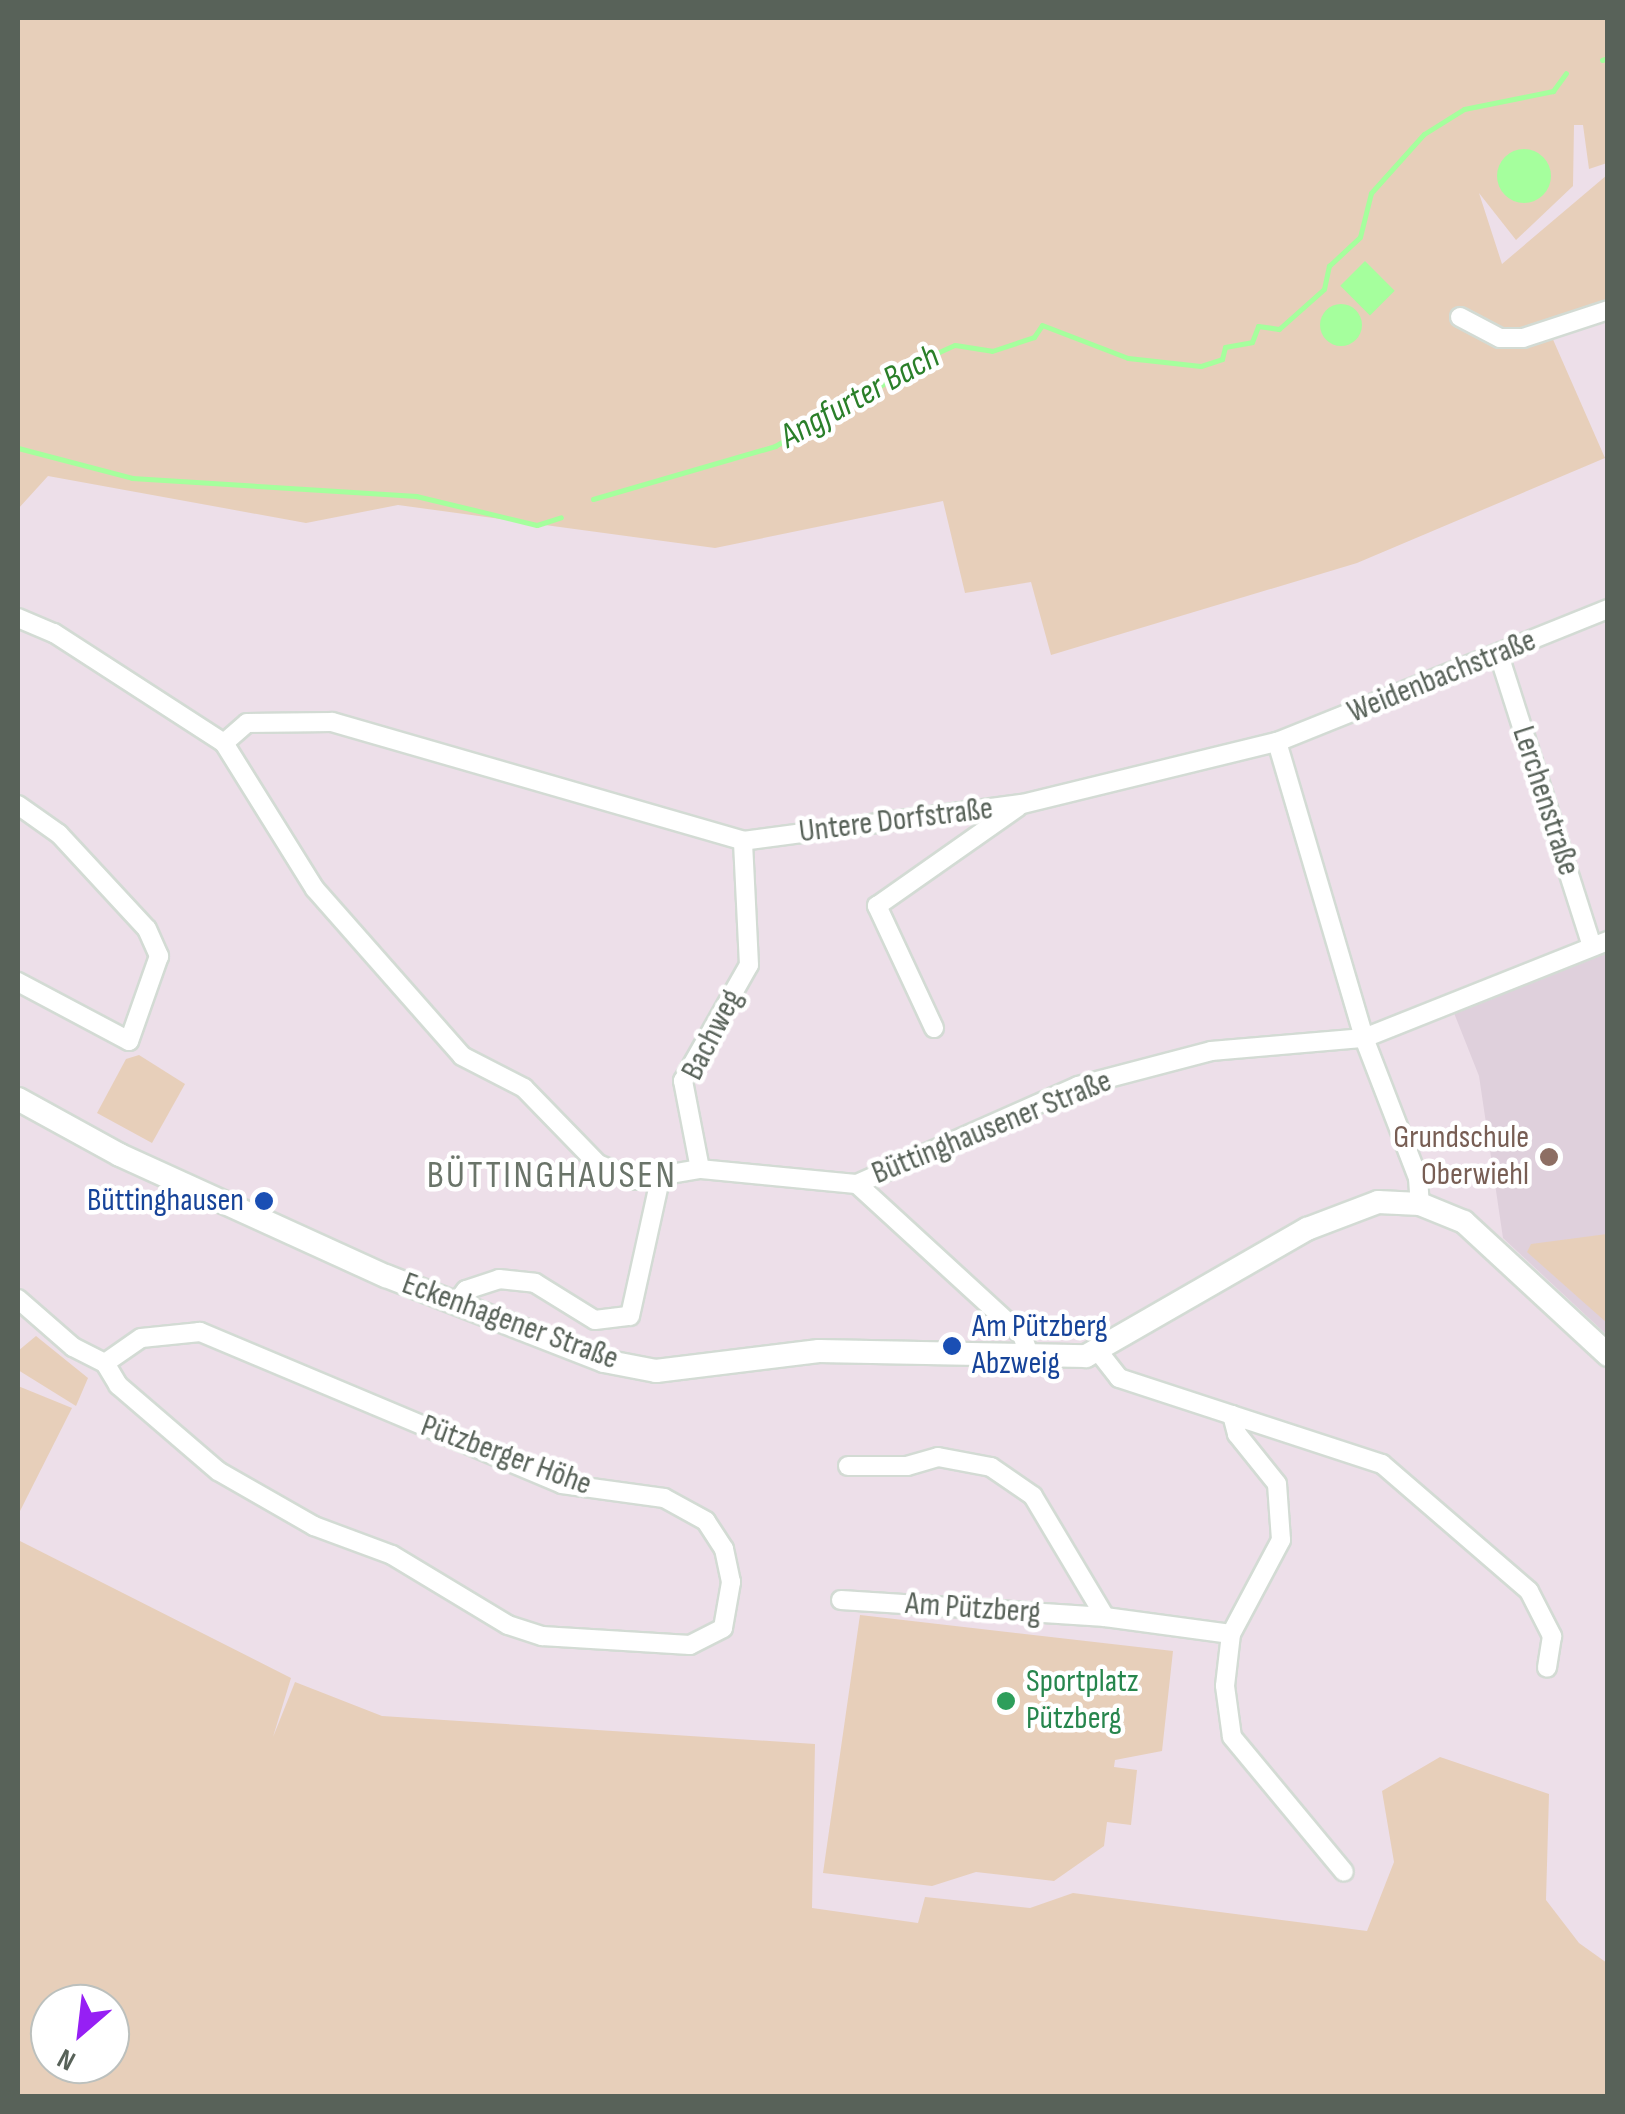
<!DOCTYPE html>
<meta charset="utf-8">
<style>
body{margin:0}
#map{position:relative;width:1625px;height:2114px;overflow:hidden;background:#eddfe9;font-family:"Sofia Sans Condensed",sans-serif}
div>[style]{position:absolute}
.education>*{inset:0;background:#dfd0dc}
.green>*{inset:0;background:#e7cfba}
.water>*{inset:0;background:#a5ff9d;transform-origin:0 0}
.round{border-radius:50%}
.stream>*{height:5px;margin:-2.5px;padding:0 2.5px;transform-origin:2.5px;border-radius:2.5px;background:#a5ff9d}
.roads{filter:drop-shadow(2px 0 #d3dbd4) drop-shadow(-2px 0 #d3dbd4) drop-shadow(0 2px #d3dbd4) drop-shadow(0 -2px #d3dbd4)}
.minor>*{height:18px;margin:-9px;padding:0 9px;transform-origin:9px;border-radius:9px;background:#fff}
.secondary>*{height:22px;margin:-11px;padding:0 11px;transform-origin:11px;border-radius:11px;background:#fff}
.dots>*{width:28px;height:28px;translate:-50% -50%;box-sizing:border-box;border:5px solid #fff;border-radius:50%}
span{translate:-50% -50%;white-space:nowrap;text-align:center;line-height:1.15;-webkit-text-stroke:9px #fff;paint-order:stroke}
.street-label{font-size:32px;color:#586259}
.education-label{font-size:32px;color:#785e54}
.right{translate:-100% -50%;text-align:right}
.transit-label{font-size:32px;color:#164399}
.left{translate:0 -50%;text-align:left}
.leisure-label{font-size:32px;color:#27864d}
.water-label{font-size:35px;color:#2a7f29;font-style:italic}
.quarter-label{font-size:38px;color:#6a7469;letter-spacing:2.5px}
.frame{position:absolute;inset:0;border:20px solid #586259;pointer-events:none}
.north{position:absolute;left:30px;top:1984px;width:100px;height:100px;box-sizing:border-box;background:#fff;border:2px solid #bcc0bd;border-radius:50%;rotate:208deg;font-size:28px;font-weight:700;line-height:40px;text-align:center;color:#586259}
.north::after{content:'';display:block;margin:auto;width:35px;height:45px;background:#961ff4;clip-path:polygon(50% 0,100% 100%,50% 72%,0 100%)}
</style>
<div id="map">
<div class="education">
<div style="clip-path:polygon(1607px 950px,1607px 1335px,1503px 1238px,1479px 1076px,1454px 1013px)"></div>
</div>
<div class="green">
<div style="clip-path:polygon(18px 18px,1607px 18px,1607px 163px,1589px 169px,1583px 125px,1574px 125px,1573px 186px,1516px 240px,1479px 193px,1502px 264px,1607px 175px,1607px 316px,1551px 335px,1605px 458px,1357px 563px,1051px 655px,1031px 582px,965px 593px,943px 501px,715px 548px,398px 505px,306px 523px,48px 476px,18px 509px)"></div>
<div style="clip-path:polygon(139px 1055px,185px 1084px,152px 1143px,97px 1113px,126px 1059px)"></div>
<div style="clip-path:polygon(1607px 1234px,1608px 1234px,1607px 1323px,1527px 1252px,1531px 1244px)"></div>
<div style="clip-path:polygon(36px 1336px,88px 1378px,76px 1406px,18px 1370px,18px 1351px)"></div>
<div style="clip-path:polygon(18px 1386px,72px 1408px,18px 1515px)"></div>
<div style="clip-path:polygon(evenodd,18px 1540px,291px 1678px,273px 1737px,295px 1682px,382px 1716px,815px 1744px,812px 1908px,918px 1923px,925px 1897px,1030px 1908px,1073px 1893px,1367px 1931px,1394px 1862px,1382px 1791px,1440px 1757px,1549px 1794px,1546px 1900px,1579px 1943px,1607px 1963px,1607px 2096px,18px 2096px,18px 1540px,50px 2004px,110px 2004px,110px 2064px,50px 2064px,50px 2004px)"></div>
<div style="clip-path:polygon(860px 1615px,1173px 1651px,1162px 1751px,1115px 1760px,1114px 1767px,1137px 1770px,1131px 1825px,1107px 1822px,1104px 1846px,1054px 1881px,976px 1872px,932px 1886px,823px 1873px)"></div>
</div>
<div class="water">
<div class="round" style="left:1497px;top:149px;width:54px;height:54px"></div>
<div style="left:1365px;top:261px;width:42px;height:35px;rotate:45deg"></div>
<div class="round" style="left:1320px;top:304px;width:42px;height:42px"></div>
</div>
<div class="stream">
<div style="left:1602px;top:60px;width:6px;rotate:-18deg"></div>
<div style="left:18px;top:448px;width:118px;rotate:14.7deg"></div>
<div style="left:132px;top:478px;width:285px;rotate:3.6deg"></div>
<div style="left:416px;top:496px;width:124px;rotate:13.5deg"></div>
<div style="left:537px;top:525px;width:25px;rotate:-18deg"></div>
<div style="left:593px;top:499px;width:190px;rotate:-16.2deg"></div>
<div style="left:775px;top:446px;width:189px;rotate:-29.8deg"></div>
<div style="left:939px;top:352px;width:17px;rotate:-24deg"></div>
<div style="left:955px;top:345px;width:37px;rotate:9deg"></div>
<div style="left:992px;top:351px;width:44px;rotate:-18.4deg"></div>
<div style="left:1034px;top:337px;width:14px;rotate:-56deg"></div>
<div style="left:1042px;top:325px;width:92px;rotate:21deg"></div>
<div style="left:1128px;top:358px;width:73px;rotate:6.3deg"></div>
<div style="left:1201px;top:366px;width:22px;rotate:-18deg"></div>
<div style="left:1222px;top:359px;width:12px;rotate:-76deg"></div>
<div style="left:1225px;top:347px;width:27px;rotate:-10deg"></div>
<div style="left:1252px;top:342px;width:17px;rotate:-69deg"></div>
<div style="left:1258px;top:326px;width:21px;rotate:8deg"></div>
<div style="left:1279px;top:329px;width:60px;rotate:-41.6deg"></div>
<div style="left:1324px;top:289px;width:24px;rotate:-78deg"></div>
<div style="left:1329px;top:266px;width:42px;rotate:-43.1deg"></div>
<div style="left:1360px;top:237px;width:45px;rotate:-76deg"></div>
<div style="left:1371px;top:193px;width:79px;rotate:-48.1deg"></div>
<div style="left:1424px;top:134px;width:47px;rotate:-32deg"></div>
<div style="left:1464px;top:109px;width:91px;rotate:-11.4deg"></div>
<div style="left:1553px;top:91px;width:22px;rotate:-54deg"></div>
</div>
<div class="roads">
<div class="minor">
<div style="left:1460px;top:317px;width:45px;rotate:27.7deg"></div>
<div style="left:1500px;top:338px;width:23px"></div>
<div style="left:1523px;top:338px;width:89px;rotate:-18.2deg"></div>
<div style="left:18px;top:618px;width:39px;rotate:23deg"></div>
<div style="left:54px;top:633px;width:202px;rotate:32.9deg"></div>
<div style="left:224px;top:743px;width:172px;rotate:58.1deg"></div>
<div style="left:315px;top:889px;width:222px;rotate:48.6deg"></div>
<div style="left:462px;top:1056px;width:70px;rotate:27.3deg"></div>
<div style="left:524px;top:1088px;width:106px;rotate:45.8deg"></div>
<div style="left:598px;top:1164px;width:41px;rotate:22.8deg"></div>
<div style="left:636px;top:1180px;width:65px;rotate:-9.8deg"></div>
<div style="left:700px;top:1169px;width:158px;rotate:5.5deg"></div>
<div style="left:857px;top:1184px;width:242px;rotate:-23.9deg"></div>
<div style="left:1078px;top:1086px;width:138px;rotate:-14.7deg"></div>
<div style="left:1211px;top:1051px;width:154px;rotate:-4.9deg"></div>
<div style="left:1364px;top:1038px;width:150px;rotate:68.9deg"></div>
<div style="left:1418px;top:1178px;width:26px;rotate:86deg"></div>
<div style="left:1499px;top:655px;width:306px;rotate:72.3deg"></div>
<div style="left:1277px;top:742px;width:357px;rotate:-21.9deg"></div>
<div style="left:224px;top:743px;width:30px;rotate:-41deg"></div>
<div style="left:247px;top:723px;width:85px;rotate:-0.7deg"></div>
<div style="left:332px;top:722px;width:428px;rotate:16.1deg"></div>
<div style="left:743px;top:841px;width:281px;rotate:-7.6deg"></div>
<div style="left:1022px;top:804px;width:262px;rotate:-13.7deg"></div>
<div style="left:1277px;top:742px;width:309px;rotate:73.6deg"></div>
<div style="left:1364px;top:1038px;width:263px;rotate:-21.7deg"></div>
<div style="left:18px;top:805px;width:50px;rotate:35.3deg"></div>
<div style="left:59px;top:834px;width:129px;rotate:47.2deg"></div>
<div style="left:147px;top:929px;width:30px;rotate:66deg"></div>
<div style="left:159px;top:956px;width:90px;rotate:109.4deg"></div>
<div style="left:129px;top:1041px;width:126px;rotate:-152deg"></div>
<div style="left:934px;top:1028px;width:135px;rotate:-115deg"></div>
<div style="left:877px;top:906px;width:172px;rotate:-35.1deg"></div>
<div style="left:700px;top:1169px;width:90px;rotate:-100.9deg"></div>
<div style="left:683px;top:1081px;width:133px;rotate:-60.4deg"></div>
<div style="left:749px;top:965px;width:124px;rotate:-92.8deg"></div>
<div style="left:857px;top:1184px;width:224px;rotate:42.5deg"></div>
<div style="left:1022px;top:1335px;width:27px;rotate:70deg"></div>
<div style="left:18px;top:1299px;width:73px;rotate:41.1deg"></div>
<div style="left:73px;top:1347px;width:36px;rotate:27deg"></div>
<div style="left:105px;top:1363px;width:26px;rotate:59deg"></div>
<div style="left:118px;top:1385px;width:132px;rotate:40.7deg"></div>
<div style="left:218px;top:1471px;width:111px;rotate:29.8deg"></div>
<div style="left:314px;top:1526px;width:83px;rotate:20.4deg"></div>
<div style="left:392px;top:1555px;width:135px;rotate:31.1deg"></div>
<div style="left:508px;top:1625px;width:36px;rotate:18deg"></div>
<div style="left:542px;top:1636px;width:148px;rotate:3.5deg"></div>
<div style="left:690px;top:1645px;width:37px;rotate:-27deg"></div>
<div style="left:723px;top:1628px;width:47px;rotate:-80.1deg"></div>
<div style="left:731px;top:1582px;width:34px;rotate:-102deg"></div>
<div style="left:724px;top:1549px;width:33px;rotate:-123deg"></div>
<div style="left:706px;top:1521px;width:48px;rotate:-151.3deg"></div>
<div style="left:664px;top:1498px;width:103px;rotate:-172.2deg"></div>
<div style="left:562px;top:1484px;width:393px;rotate:-157.2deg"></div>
<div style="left:200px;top:1332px;width:59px;rotate:174.2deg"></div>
<div style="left:141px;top:1338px;width:44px;rotate:145.2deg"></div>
<div style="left:457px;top:1302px;width:15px;rotate:-53deg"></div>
<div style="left:466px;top:1290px;width:35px;rotate:-18deg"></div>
<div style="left:499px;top:1279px;width:36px;rotate:6deg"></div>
<div style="left:535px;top:1283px;width:70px;rotate:31.7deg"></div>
<div style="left:595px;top:1320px;width:35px;rotate:-7deg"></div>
<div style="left:630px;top:1316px;width:144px;rotate:-77.6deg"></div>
<div style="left:1098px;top:1351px;width:34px;rotate:52deg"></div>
<div style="left:1119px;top:1378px;width:119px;rotate:18.1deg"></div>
<div style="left:1232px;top:1415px;width:20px;rotate:75deg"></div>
<div style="left:1237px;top:1434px;width:64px;rotate:51.3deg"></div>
<div style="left:1277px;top:1484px;width:56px;rotate:85.9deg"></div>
<div style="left:1281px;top:1540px;width:106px;rotate:118deg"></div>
<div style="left:1231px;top:1634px;width:52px;rotate:96.6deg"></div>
<div style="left:1225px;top:1686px;width:51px;rotate:82.2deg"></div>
<div style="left:1232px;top:1737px;width:175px;rotate:50.3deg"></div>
<div style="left:1232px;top:1415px;width:158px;rotate:18.1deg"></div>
<div style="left:1382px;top:1464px;width:194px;rotate:40.8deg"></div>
<div style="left:1529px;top:1591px;width:51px;rotate:62.9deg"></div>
<div style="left:1552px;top:1636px;width:32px;rotate:99deg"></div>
<div style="left:848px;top:1466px;width:59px"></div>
<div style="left:907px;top:1466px;width:32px;rotate:-16deg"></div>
<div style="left:938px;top:1457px;width:54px;rotate:10.7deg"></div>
<div style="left:991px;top:1467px;width:51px;rotate:34.6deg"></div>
<div style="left:1033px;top:1496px;width:141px;rotate:59.2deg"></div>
<div style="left:1105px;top:1617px;width:127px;rotate:7.7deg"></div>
<div style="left:841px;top:1600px;width:265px;rotate:3.7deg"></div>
</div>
<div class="secondary">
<div style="left:18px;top:1099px;width:116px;rotate:28.8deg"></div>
<div style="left:120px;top:1155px;width:292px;rotate:24.5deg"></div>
<div style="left:386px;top:1276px;width:234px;rotate:21.3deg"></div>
<div style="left:604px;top:1361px;width:53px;rotate:10.9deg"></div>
<div style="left:656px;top:1371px;width:164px;rotate:-7deg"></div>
<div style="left:819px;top:1351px;width:267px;rotate:1.1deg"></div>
<div style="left:1086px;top:1356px;width:255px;rotate:-29.9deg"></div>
<div style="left:1307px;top:1229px;width:76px;rotate:-20.8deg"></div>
<div style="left:1378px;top:1202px;width:42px;rotate:2.7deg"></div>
<div style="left:1420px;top:1204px;width:48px;rotate:22.2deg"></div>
<div style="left:1464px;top:1222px;width:196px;rotate:42.7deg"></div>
</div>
</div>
<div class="dots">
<div style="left:1549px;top:1157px;background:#8d6e63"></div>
<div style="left:264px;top:1201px;background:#1a4fb4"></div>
<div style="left:952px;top:1346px;background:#1a4fb4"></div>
<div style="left:1006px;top:1701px;background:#2e9e5b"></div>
</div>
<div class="street-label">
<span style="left:1442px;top:677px;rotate:-22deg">Weidenbachstraße</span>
<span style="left:1545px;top:801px;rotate:72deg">Lerchenstraße</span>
<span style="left:896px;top:821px;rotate:-7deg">Untere Dorfstraße</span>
<span style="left:713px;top:1035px;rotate:-63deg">Bachweg</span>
<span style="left:992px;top:1128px;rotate:-22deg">Büttinghausener Straße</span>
<span style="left:510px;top:1322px;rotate:20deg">Eckenhagener Straße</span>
<span style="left:506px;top:1456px;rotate:20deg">Pützberger Höhe</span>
<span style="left:973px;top:1609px;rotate:4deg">Am Pützberg</span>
</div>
<div class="education-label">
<span class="right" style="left:1529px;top:1157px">Grundschule<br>Oberwiehl</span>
</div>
<div class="transit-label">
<span class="right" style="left:244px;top:1201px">Büttinghausen</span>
<span class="left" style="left:972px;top:1346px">Am Pützberg<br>Abzweig</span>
</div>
<div class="leisure-label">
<span class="left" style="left:1026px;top:1701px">Sportplatz<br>Pützberg</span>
</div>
<div class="water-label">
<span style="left:860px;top:397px;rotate:-29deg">Angfurter Bach</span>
</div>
<div class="quarter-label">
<span style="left:552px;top:1176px">BÜTTINGHAUSEN</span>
</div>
<div class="frame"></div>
<div class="north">N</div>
</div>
